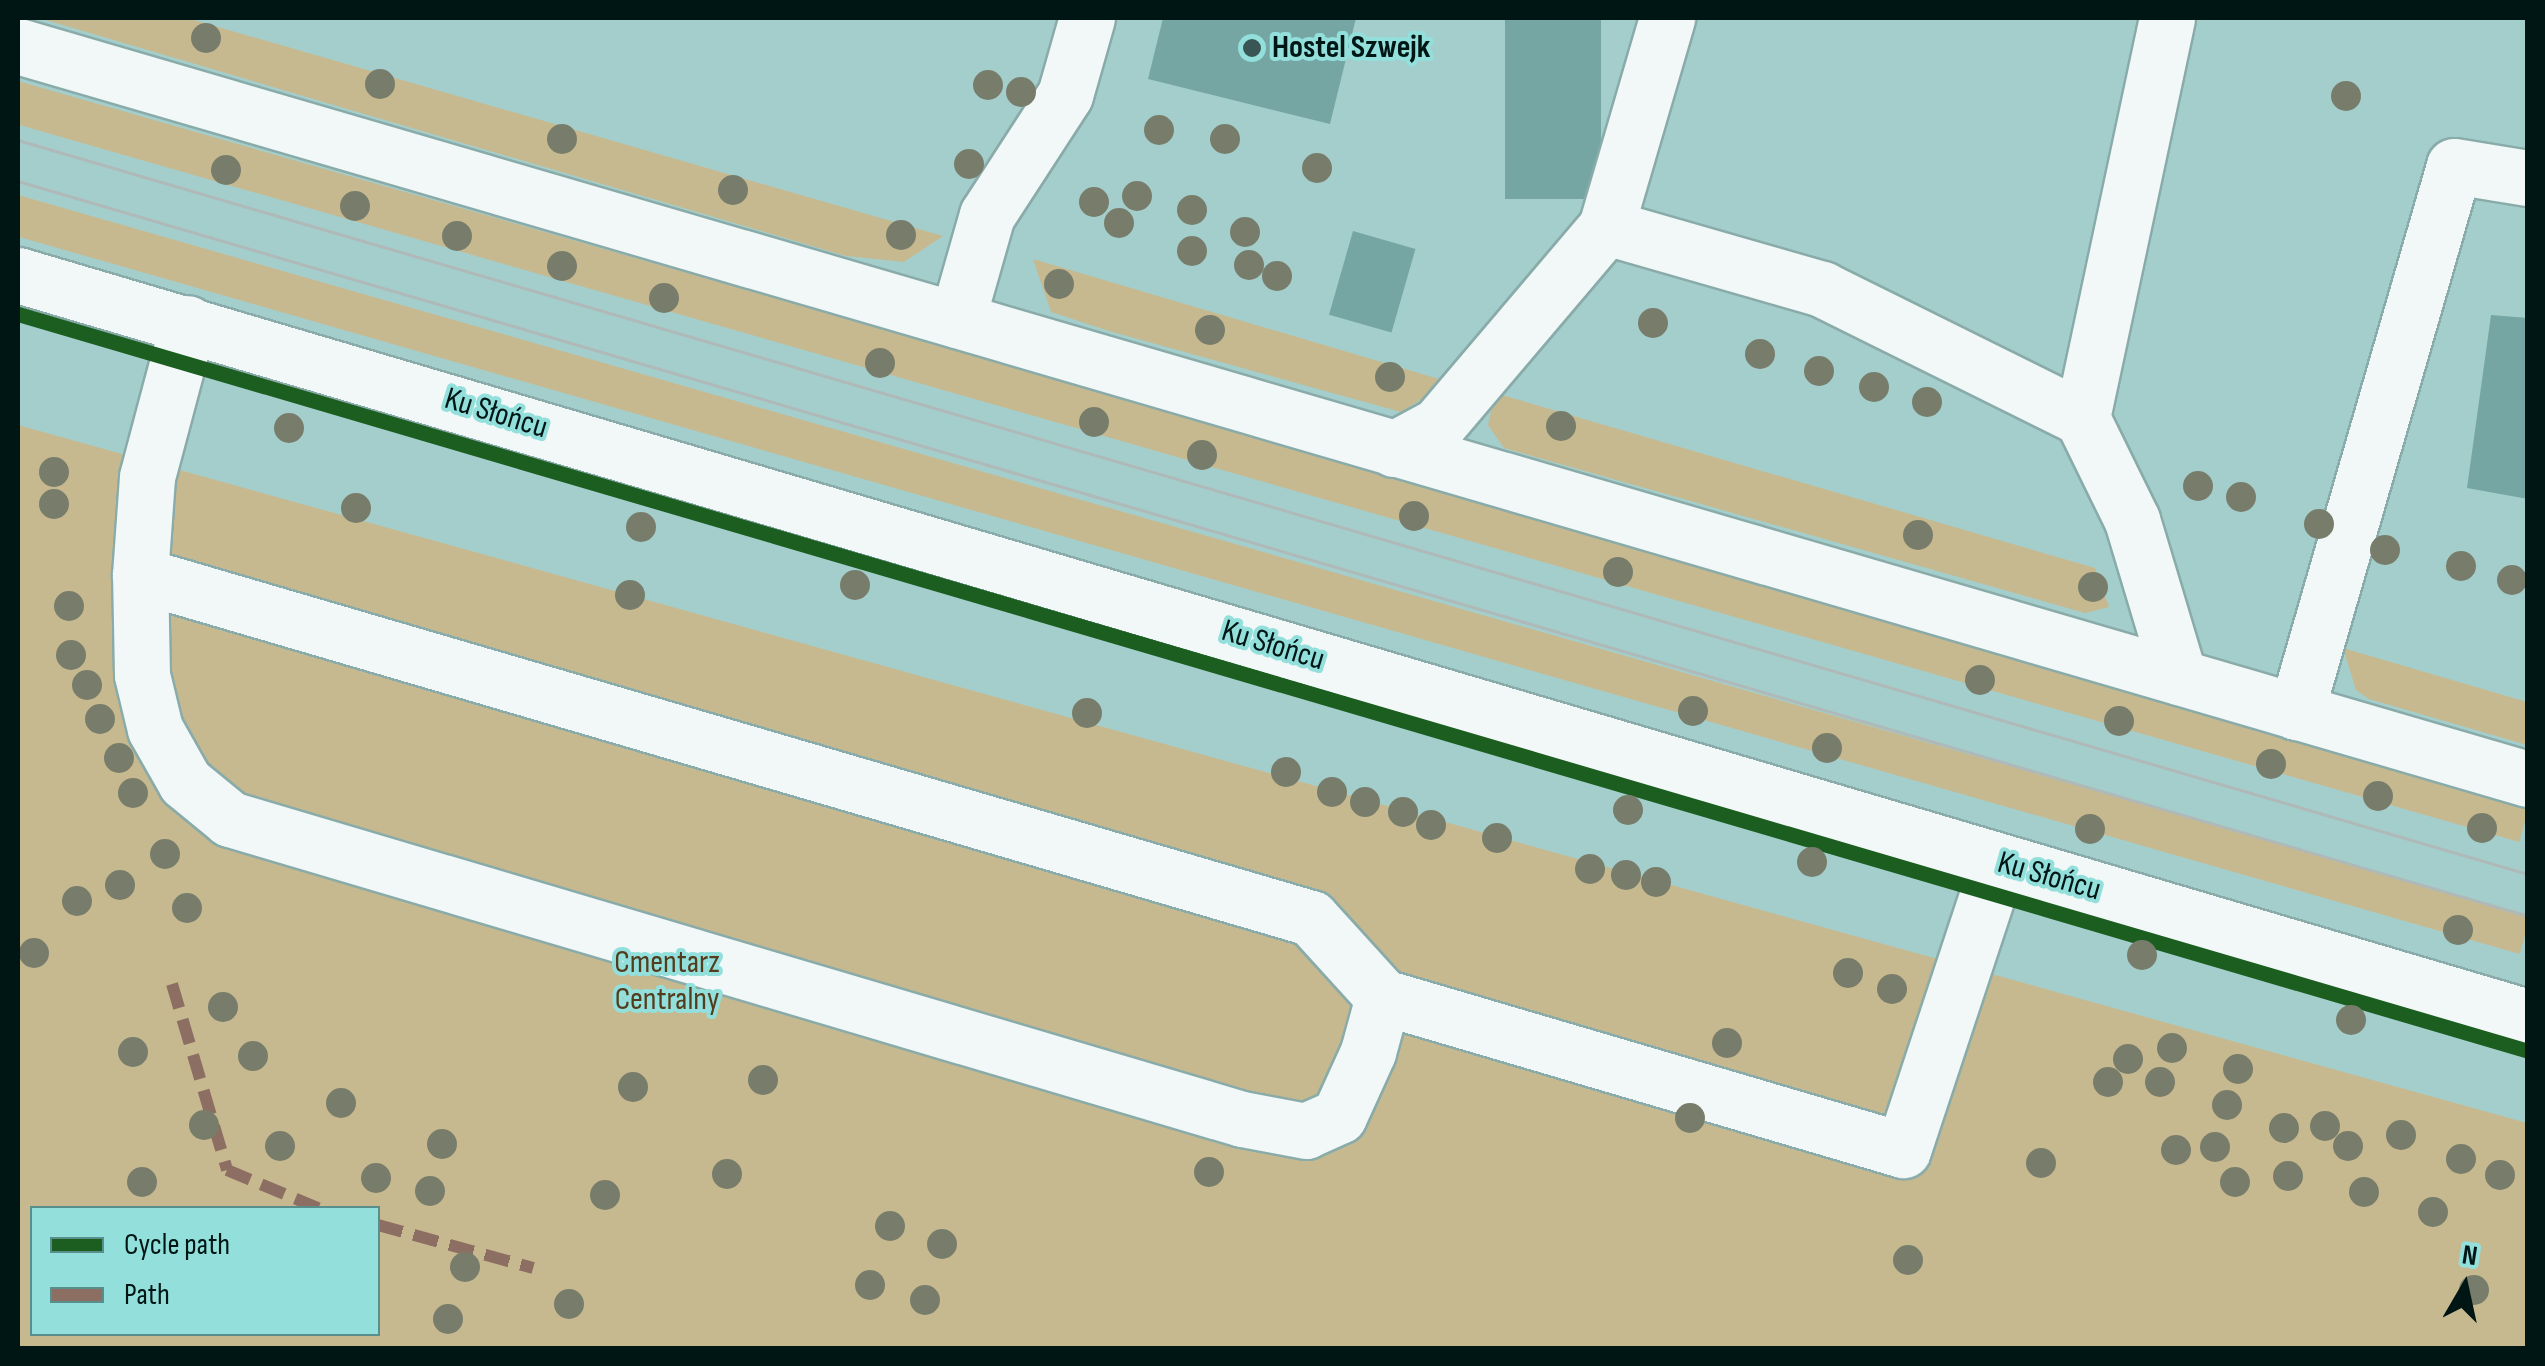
<!DOCTYPE html>
<meta charset="utf-8">
<style>
body{margin:0}
#map{position:relative;width:2545px;height:1366px;overflow:hidden;background:#a4cecc;font-family:"Sofia Sans Condensed",sans-serif}
div>[style]{position:absolute}
.green>*{inset:0;background:#c7b98f;transform-origin:0 0}
.building>*{inset:0;background:#76a6a4;transform-origin:0 0}
.roads{filter:drop-shadow(2px 0 #89aba9) drop-shadow(-2px 0 #89aba9) drop-shadow(0 2px #89aba9) drop-shadow(0 -2px #89aba9)}
.minor>*{height:55px;margin:-27.5px;padding:0 27.5px;transform-origin:27.5px;border-radius:27.5px;background:#f1f8f7}
.major>*{height:55px;margin:-27.5px;padding:0 27.5px;transform-origin:27.5px;border-radius:27.5px;background:#f1f8f7}
.tram>*{height:2.5px;margin:-1.25px;padding:0 1.25px;transform-origin:1.25px;border-radius:1.25px;background:#aeb9b8}
.quiet>*{height:12px;margin-top:-6px;transform-origin:0;background:repeating-linear-gradient(90deg,#8d6e63 0 25px,transparent 0 37px)}
.cycleway>*{height:15px;margin:-7.5px;padding:0 7.5px;transform-origin:7.5px;border-radius:7.5px;background:#1b5e20}
.trees>*{width:30px;height:30px;margin:-15px;border-radius:50%;background:#787d6b}
.dots>*{width:28px;height:28px;translate:-50% -50%;box-sizing:border-box;border:5px solid #92dfdb;border-radius:50%}
span{translate:-50% -50%;white-space:nowrap;text-align:center;line-height:1.15;-webkit-text-stroke:8px #92dfdb;paint-order:stroke}
.poi-label{font-size:32px;color:#001615;font-weight:700}
.left{translate:0 -50%;text-align:left}
.street-label{font-size:32px;color:#001615}
.park-label{font-size:32px;color:#543b1b}
.frame{position:absolute;inset:0;border:20px solid #001615;pointer-events:none}
.legend{position:absolute;left:30px;top:1206px;width:350px;height:130px;box-sizing:border-box;background:#92dfdb;border:2px solid #588f8c;margin:0;padding:12px 18px;list-style:none;font-size:30px;color:#001615}
.legend li{display:flex;align-items:center;gap:20px;height:50px}
.legend b{width:50px;border:2px solid #588f8c}
.north{position:absolute;left:2415px;top:1236px;width:100px;height:100px;-webkit-text-stroke:8px #92dfdb;paint-order:stroke;rotate:9deg;font-size:28px;font-weight:700;line-height:40px;text-align:center;color:#001615}
.north::after{content:'';display:block;margin:auto;width:35px;height:45px;background:#001615;clip-path:polygon(50% 0,100% 100%,50% 72%,0 100%)}
</style>
<div id="map">
<div class="green">
<div style="clip-path:polygon(39px 18px,187px 18px,943px 236px,904px 262px,846px 256px)"></div>
<div style="left:18px;top:81px;width:2614px;height:42px;rotate:16deg"></div>
<div style="left:18px;top:195px;width:2614px;height:40px;rotate:16deg"></div>
<div style="clip-path:polygon(1033px 259px,1449px 382px,1401px 412px,1109px 331px,1051px 312px)"></div>
<div style="clip-path:polygon(1495px 393px,2095px 568px,2109px 607px,2085px 613px,1504px 448px,1488px 425px)"></div>
<div style="clip-path:polygon(evenodd,18px 425px,2527px 1123px,2527px 1348px,18px 1348px,18px 425px,32px 1208px,378px 1208px,378px 1334px,32px 1334px,32px 1208px)"></div>
<div style="clip-path:polygon(2343px 648px,2527px 702px,2527px 745px,2369px 699px,2356px 690px)"></div>
</div>
<div class="building">
<div style="clip-path:polygon(1163px 18px,1356px 18px,1330px 124px,1148px 79px)"></div>
<div style="left:1505px;top:18px;width:96px;height:181px"></div>
<div style="left:1353px;top:231px;width:65px;height:87px;rotate:16deg"></div>
<div style="clip-path:polygon(2491px 315px,2528px 318px,2528px 499px,2467px 488px)"></div>
</div>
<div class="roads">
<div class="minor">
<div style="left:1606px;top:227px;width:225px;rotate:16deg"></div>
<div style="left:1822px;top:289px;width:290px;rotate:26.4deg"></div>
<div style="left:2082px;top:418px;width:114px;rotate:63.9deg"></div>
<div style="left:2132px;top:520px;width:164px;rotate:73.3deg"></div>
<div style="left:957px;top:320px;width:109px;rotate:-74.1deg"></div>
<div style="left:987px;top:215px;width:143px;rotate:-57deg"></div>
<div style="left:1065px;top:95px;width:80px;rotate:-74.1deg"></div>
<div style="left:2082px;top:418px;width:409px;rotate:-78deg"></div>
<div style="left:1394px;top:449px;width:50px;rotate:-28.6deg"></div>
<div style="left:1438px;top:425px;width:260px;rotate:-49.7deg"></div>
<div style="left:1606px;top:227px;width:218px;rotate:-73.7deg"></div>
<div style="left:140px;top:575px;width:1220px;rotate:16.33deg"></div>
<div style="left:1311px;top:918px;width:107px;rotate:47.7deg"></div>
<div style="left:1383px;top:997px;width:57px;rotate:105.3deg"></div>
<div style="left:1368px;top:1052px;width:70px;rotate:114.4deg"></div>
<div style="left:1339px;top:1116px;width:36px;rotate:156deg"></div>
<div style="left:1306px;top:1131px;width:65px;rotate:-169.4deg"></div>
<div style="left:1242px;top:1119px;width:1056px;rotate:-163.49deg"></div>
<div style="left:230px;top:819px;width:58px;rotate:-140.6deg"></div>
<div style="left:185px;top:782px;width:61px;rotate:-119.5deg"></div>
<div style="left:155px;top:729px;width:56px;rotate:-103.5deg"></div>
<div style="left:142px;top:675px;width:100px;rotate:-91.1deg"></div>
<div style="left:140px;top:575px;width:98px;rotate:-85.9deg"></div>
<div style="left:147px;top:477px;width:159px;rotate:-75.1deg"></div>
<div style="left:2296px;top:712px;width:568px;rotate:-73.86deg"></div>
<div style="left:2454px;top:166px;width:75px;rotate:9.2deg"></div>
<div style="left:1383px;top:997px;width:542px;rotate:16.4deg"></div>
<div style="left:1903px;top:1150px;width:303px;rotate:-71.7deg"></div>
</div>
<div class="major">
<div style="left:18px;top:46px;width:2615px;rotate:16.28deg"></div>
<div style="left:18px;top:275px;width:2617px;rotate:16.47deg"></div>
</div>
</div>
<div class="tram">
<div style="left:18px;top:140px;width:2615px;rotate:16.3deg"></div>
<div style="left:18px;top:181px;width:2615px;rotate:16.32deg"></div>
</div>
<div class="quiet">
<div style="left:172px;top:984px;width:194px;rotate:73.5deg"></div>
<div style="left:227px;top:1170px;width:99px;rotate:22.7deg"></div>
<div style="left:378px;top:1225px;width:161px;rotate:15.5deg"></div>
</div>
<div class="cycleway">
<div style="left:18px;top:314px;width:2616px;rotate:16.36deg"></div>
</div>
<div class="trees">
<div style="left:206px;top:38px"></div>
<div style="left:380px;top:84px"></div>
<div style="left:988px;top:85px"></div>
<div style="left:1021px;top:92px"></div>
<div style="left:2346px;top:96px"></div>
<div style="left:1159px;top:130px"></div>
<div style="left:562px;top:139px"></div>
<div style="left:1225px;top:139px"></div>
<div style="left:969px;top:164px"></div>
<div style="left:1317px;top:168px"></div>
<div style="left:226px;top:170px"></div>
<div style="left:733px;top:190px"></div>
<div style="left:1137px;top:196px"></div>
<div style="left:1094px;top:202px"></div>
<div style="left:355px;top:206px"></div>
<div style="left:1192px;top:210px"></div>
<div style="left:1119px;top:223px"></div>
<div style="left:1245px;top:232px"></div>
<div style="left:901px;top:235px"></div>
<div style="left:457px;top:236px"></div>
<div style="left:1192px;top:251px"></div>
<div style="left:1249px;top:265px"></div>
<div style="left:562px;top:266px"></div>
<div style="left:1277px;top:276px"></div>
<div style="left:1059px;top:284px"></div>
<div style="left:664px;top:298px"></div>
<div style="left:1653px;top:323px"></div>
<div style="left:1210px;top:330px"></div>
<div style="left:1760px;top:354px"></div>
<div style="left:880px;top:363px"></div>
<div style="left:1819px;top:371px"></div>
<div style="left:1390px;top:377px"></div>
<div style="left:1874px;top:387px"></div>
<div style="left:1927px;top:402px"></div>
<div style="left:1094px;top:422px"></div>
<div style="left:1561px;top:426px"></div>
<div style="left:289px;top:428px"></div>
<div style="left:1202px;top:455px"></div>
<div style="left:54px;top:472px"></div>
<div style="left:2198px;top:486px"></div>
<div style="left:2241px;top:497px"></div>
<div style="left:54px;top:504px"></div>
<div style="left:356px;top:508px"></div>
<div style="left:1414px;top:516px"></div>
<div style="left:2319px;top:524px"></div>
<div style="left:641px;top:527px"></div>
<div style="left:1918px;top:535px"></div>
<div style="left:2385px;top:550px"></div>
<div style="left:2461px;top:566px"></div>
<div style="left:1618px;top:572px"></div>
<div style="left:2512px;top:580px"></div>
<div style="left:855px;top:585px"></div>
<div style="left:2093px;top:587px"></div>
<div style="left:630px;top:595px"></div>
<div style="left:69px;top:606px"></div>
<div style="left:71px;top:655px"></div>
<div style="left:1980px;top:680px"></div>
<div style="left:87px;top:685px"></div>
<div style="left:1693px;top:711px"></div>
<div style="left:1087px;top:713px"></div>
<div style="left:100px;top:719px"></div>
<div style="left:2119px;top:721px"></div>
<div style="left:1827px;top:748px"></div>
<div style="left:119px;top:758px"></div>
<div style="left:2271px;top:764px"></div>
<div style="left:1286px;top:772px"></div>
<div style="left:1332px;top:792px"></div>
<div style="left:133px;top:793px"></div>
<div style="left:2378px;top:796px"></div>
<div style="left:1365px;top:802px"></div>
<div style="left:1628px;top:810px"></div>
<div style="left:1403px;top:812px"></div>
<div style="left:1431px;top:825px"></div>
<div style="left:2482px;top:828px"></div>
<div style="left:2090px;top:829px"></div>
<div style="left:1497px;top:838px"></div>
<div style="left:165px;top:854px"></div>
<div style="left:1812px;top:862px"></div>
<div style="left:1590px;top:869px"></div>
<div style="left:1626px;top:875px"></div>
<div style="left:1656px;top:882px"></div>
<div style="left:120px;top:885px"></div>
<div style="left:77px;top:901px"></div>
<div style="left:187px;top:908px"></div>
<div style="left:2458px;top:930px"></div>
<div style="left:34px;top:953px"></div>
<div style="left:2142px;top:955px"></div>
<div style="left:1848px;top:973px"></div>
<div style="left:1892px;top:989px"></div>
<div style="left:223px;top:1007px"></div>
<div style="left:2351px;top:1020px"></div>
<div style="left:1727px;top:1043px"></div>
<div style="left:2172px;top:1048px"></div>
<div style="left:133px;top:1052px"></div>
<div style="left:253px;top:1056px"></div>
<div style="left:2128px;top:1059px"></div>
<div style="left:2238px;top:1069px"></div>
<div style="left:763px;top:1080px"></div>
<div style="left:2108px;top:1082px"></div>
<div style="left:2160px;top:1082px"></div>
<div style="left:633px;top:1087px"></div>
<div style="left:341px;top:1103px"></div>
<div style="left:2227px;top:1105px"></div>
<div style="left:1690px;top:1118px"></div>
<div style="left:204px;top:1125px"></div>
<div style="left:2325px;top:1126px"></div>
<div style="left:2284px;top:1128px"></div>
<div style="left:2401px;top:1135px"></div>
<div style="left:442px;top:1144px"></div>
<div style="left:280px;top:1146px"></div>
<div style="left:2348px;top:1146px"></div>
<div style="left:2215px;top:1147px"></div>
<div style="left:2176px;top:1150px"></div>
<div style="left:2461px;top:1159px"></div>
<div style="left:2041px;top:1163px"></div>
<div style="left:1209px;top:1172px"></div>
<div style="left:727px;top:1174px"></div>
<div style="left:2500px;top:1175px"></div>
<div style="left:2288px;top:1176px"></div>
<div style="left:376px;top:1178px"></div>
<div style="left:142px;top:1182px"></div>
<div style="left:2235px;top:1182px"></div>
<div style="left:430px;top:1191px"></div>
<div style="left:2364px;top:1192px"></div>
<div style="left:605px;top:1195px"></div>
<div style="left:2433px;top:1212px"></div>
<div style="left:890px;top:1226px"></div>
<div style="left:942px;top:1244px"></div>
<div style="left:1908px;top:1260px"></div>
<div style="left:465px;top:1267px"></div>
<div style="left:870px;top:1285px"></div>
<div style="left:2474px;top:1290px"></div>
<div style="left:925px;top:1300px"></div>
<div style="left:569px;top:1304px"></div>
<div style="left:448px;top:1319px"></div>
</div>
<div class="dots">
<div style="left:1252px;top:48px;background:#395655"></div>
</div>
<div class="poi-label">
<span class="left" style="left:1272px;top:48px">Hostel Szwejk</span>
</div>
<div class="street-label">
<span style="left:496px;top:414px;rotate:17deg">Ku Słońcu</span>
<span style="left:1273px;top:646px;rotate:17deg">Ku Słońcu</span>
<span style="left:2049px;top:877px;rotate:16deg">Ku Słońcu</span>
</div>
<div class="park-label">
<span style="left:667px;top:982px">Cmentarz<br>Centralny</span>
</div>
<div class="frame"></div>
<ul class="legend">
<li><b style="height:12px;background:#1b5e20"></b>Cycle path</li>
<li><b style="height:12px;background:#8d6e63"></b>Path</li>
</ul>
<div class="north">N</div>
</div>
